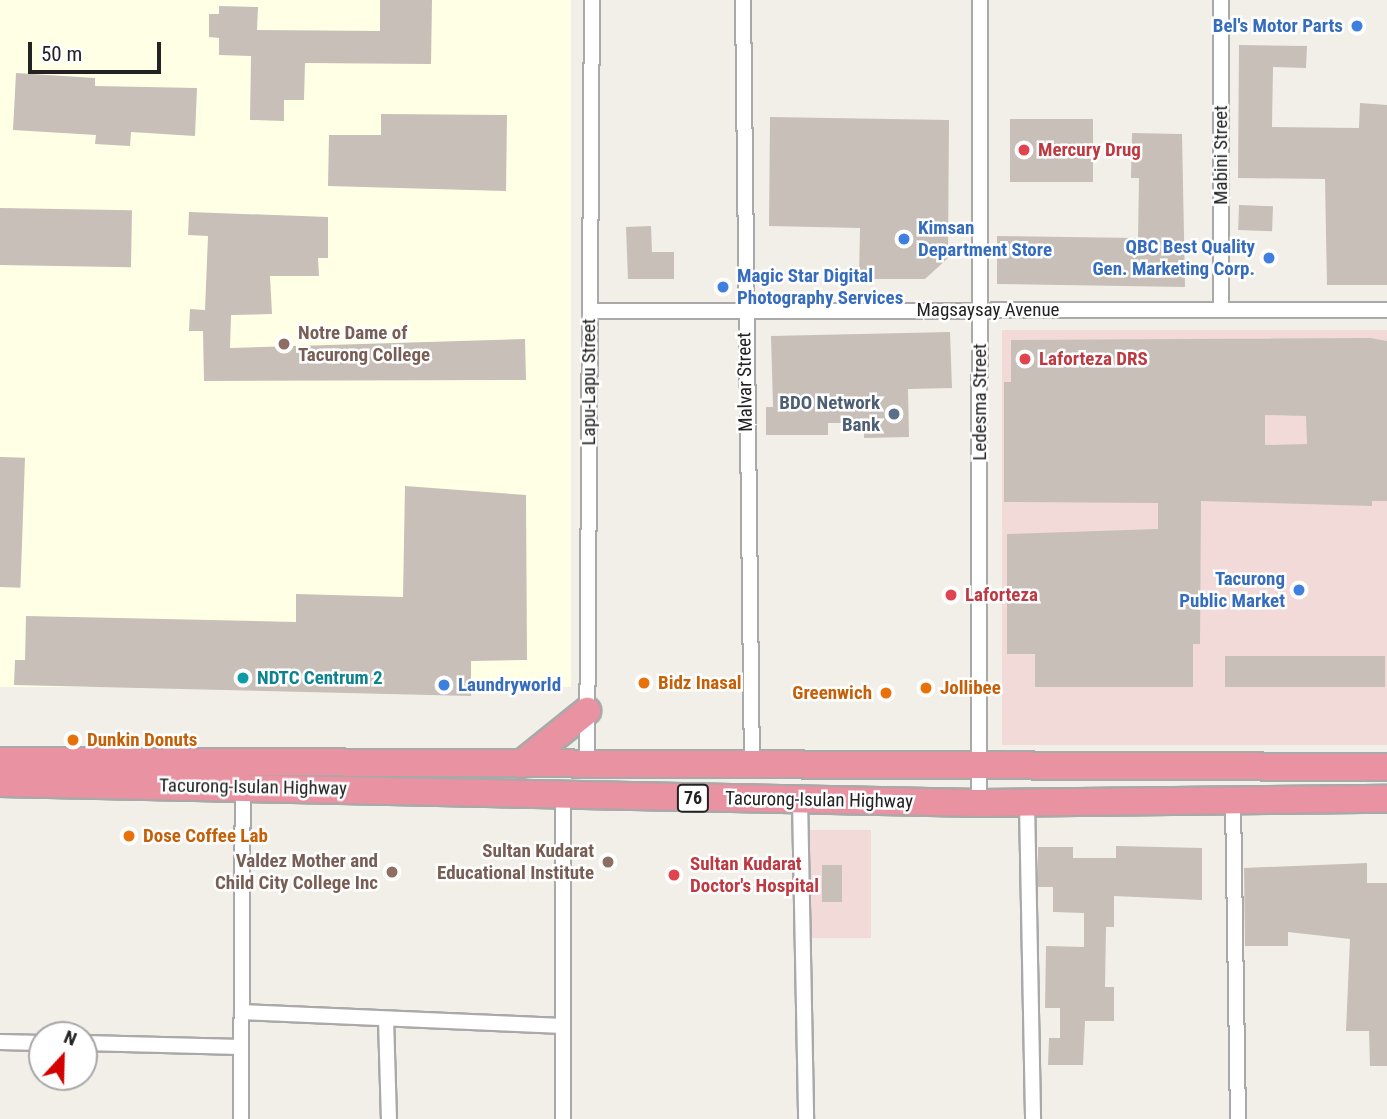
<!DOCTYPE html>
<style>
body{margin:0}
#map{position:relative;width:1387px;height:1119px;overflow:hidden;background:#f2efe9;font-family:"Roboto Condensed",sans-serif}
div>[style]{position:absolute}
.commercial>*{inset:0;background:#f2dad9;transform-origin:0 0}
.education>*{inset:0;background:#ffffe5;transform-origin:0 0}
.building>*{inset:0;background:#c7bfb8;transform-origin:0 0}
.roads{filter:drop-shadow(2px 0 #a9a9a9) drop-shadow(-2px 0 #a9a9a9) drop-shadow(0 2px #a9a9a9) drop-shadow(0 -2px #a9a9a9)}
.street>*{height:14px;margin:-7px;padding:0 7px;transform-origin:7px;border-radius:7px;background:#fff}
.highway>*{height:26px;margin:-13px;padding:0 13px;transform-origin:13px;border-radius:13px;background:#e892a2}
.dots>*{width:19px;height:19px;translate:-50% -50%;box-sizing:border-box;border:4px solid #fff;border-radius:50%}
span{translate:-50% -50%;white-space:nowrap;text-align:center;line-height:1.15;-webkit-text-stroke:5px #fff;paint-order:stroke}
.shield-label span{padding:2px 5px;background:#fff;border:2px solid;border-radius:5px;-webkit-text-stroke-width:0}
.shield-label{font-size:18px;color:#222;font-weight:700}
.shop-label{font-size:19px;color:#366cbe;font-weight:700}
.right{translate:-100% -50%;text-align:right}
.left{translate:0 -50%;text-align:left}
.health-label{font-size:19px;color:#be3a42;font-weight:700}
.street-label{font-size:19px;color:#222}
.education-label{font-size:19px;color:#785e54;font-weight:700}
.service-label{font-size:19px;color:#4e5e75;font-weight:700}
.culture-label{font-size:19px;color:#0d838f;font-weight:700}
.food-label{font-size:19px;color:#c56008;font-weight:700}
.north{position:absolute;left:28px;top:1021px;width:70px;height:70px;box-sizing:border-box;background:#fff;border:2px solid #a7a7a7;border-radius:50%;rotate:22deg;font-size:19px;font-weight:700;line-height:28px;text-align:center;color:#222}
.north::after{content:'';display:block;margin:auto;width:24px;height:32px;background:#d40000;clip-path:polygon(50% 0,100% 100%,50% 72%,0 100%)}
.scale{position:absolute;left:28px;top:42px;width:133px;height:32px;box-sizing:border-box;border:4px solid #222;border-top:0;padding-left:9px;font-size:21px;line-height:24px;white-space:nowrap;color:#222;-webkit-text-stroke:5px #fff;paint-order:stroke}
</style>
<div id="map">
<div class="commercial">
<div style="left:1387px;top:330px;width:415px;height:385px;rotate:90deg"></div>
<div style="left:809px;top:830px;width:62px;height:108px"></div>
</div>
<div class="education">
<div style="left:0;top:0;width:571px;height:687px"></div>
</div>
<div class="building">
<div style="clip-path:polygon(380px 0,432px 0,431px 64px,305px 63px,304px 100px,284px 100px,284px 121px,250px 120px,251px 56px,219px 55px,219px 38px,209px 37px,209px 14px,219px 14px,219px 6px,258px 7px,257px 30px,380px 31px)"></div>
<div style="clip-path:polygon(1239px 45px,1307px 46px,1306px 68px,1273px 67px,1272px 127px,1359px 128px,1360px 103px,1387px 105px,1387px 285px,1327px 285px,1325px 179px,1238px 178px)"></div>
<div style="clip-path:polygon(16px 73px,95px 78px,95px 86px,197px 88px,195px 136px,131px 132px,130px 146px,95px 144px,96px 135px,13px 130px)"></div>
<div style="clip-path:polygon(381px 114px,507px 115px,506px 191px,328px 186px,329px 135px,381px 135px)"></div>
<div style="clip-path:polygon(770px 117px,949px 120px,948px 258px,925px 279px,859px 279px,860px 228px,769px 226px)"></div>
<div style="left:1010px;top:119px;width:83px;height:63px"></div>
<div style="clip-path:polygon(1132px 133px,1182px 134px,1185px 287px,997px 284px,997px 236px,1138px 238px,1139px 178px,1131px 178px)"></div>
<div style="left:1239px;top:205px;width:34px;height:25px;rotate:2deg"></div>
<div style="left:0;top:208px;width:132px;height:57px;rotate:1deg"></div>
<div style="clip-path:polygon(189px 212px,328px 217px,328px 258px,318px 258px,319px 276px,270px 276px,272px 314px,231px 315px,230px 348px,525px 339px,526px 380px,204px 381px,203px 331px,189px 331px,190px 309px,205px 310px,208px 236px,188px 235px)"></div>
<div style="clip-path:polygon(651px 226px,652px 252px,674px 252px,674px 279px,628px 279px,626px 227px)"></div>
<div style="clip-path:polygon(950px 332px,952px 388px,908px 389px,909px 437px,864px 438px,864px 423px,828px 423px,828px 435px,766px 435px,766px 407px,773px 407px,771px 336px)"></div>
<div style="clip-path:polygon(evenodd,1370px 338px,1387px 341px,1387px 501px,1372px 501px,1372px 506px,1201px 501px,1200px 644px,1193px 644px,1193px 687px,1035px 687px,1035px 654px,1007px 654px,1007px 534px,1158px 529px,1158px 503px,1004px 502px,1004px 382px,1011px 382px,1011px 340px,1370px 338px,1265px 415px,1306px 416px,1307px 444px,1265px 445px,1265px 415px)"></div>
<div style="left:0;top:457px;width:25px;height:130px;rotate:2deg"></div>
<div style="clip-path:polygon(405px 486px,526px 495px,527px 660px,471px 661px,471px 696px,14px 685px,15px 660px,25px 660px,26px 616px,296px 622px,296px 594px,403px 597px)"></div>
<div style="left:1225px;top:656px;width:160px;height:31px"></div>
<div style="clip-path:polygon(1116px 846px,1202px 848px,1202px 900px,1114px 896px,1114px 927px,1106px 927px,1105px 987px,1114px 987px,1114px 1021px,1085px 1021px,1083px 1065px,1048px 1065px,1049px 1038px,1060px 1038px,1060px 1008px,1045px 1008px,1046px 946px,1084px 947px,1084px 913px,1053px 912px,1053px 887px,1038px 887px,1038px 847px,1073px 847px,1073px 858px,1116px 858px)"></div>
<div style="clip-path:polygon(1367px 863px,1367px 883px,1387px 883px,1387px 1066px,1370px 1066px,1369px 1031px,1346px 1031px,1350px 939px,1288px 932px,1288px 946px,1245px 946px,1244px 868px)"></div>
<div style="left:822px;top:865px;width:20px;height:37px"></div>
</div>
<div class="roads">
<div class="street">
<div style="left:743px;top:0;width:765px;rotate:89.33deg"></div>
<div style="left:1221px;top:310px;width:310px;rotate:-90deg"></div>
<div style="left:590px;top:311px;width:797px;rotate:-0.07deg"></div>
<div style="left:587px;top:764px;width:764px;rotate:-89.63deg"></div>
<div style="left:800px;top:799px;width:320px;rotate:88.9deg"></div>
<div style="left:1233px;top:801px;width:318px;rotate:89.1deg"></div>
<div style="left:979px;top:803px;width:803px;rotate:-89.93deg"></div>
<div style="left:1027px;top:803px;width:316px;rotate:88.9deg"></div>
<div style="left:242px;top:1012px;width:320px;rotate:2.5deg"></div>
<div style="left:386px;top:1019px;width:100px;rotate:88.3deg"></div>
<div style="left:0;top:1042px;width:42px;rotate:1.4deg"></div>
<div style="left:84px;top:1043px;width:157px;rotate:1.5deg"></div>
<div style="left:241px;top:1119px;width:333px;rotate:-89.7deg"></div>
<div style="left:563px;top:1119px;width:324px;rotate:-90deg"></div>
</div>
<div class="highway">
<div style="left:0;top:761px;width:1387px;rotate:0.25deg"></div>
<div style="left:521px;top:764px;width:85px;rotate:-38.8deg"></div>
<div style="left:0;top:783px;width:979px;rotate:1.17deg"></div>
<div style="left:979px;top:803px;width:408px;rotate:-0.6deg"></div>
</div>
</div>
<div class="dots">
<div style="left:1357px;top:26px;background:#3f7fe0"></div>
<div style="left:1024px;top:150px;background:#e0444e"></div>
<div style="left:904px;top:239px;background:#3f7fe0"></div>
<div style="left:1269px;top:258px;background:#3f7fe0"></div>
<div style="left:723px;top:287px;background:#3f7fe0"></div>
<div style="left:284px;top:344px;background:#8d6e63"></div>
<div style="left:1025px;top:359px;background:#e0444e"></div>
<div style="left:894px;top:414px;background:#5c6f8a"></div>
<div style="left:1299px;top:590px;background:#3f7fe0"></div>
<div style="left:951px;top:595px;background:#e0444e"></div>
<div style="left:243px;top:678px;background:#0f9aa8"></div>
<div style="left:644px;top:683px;background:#e8710a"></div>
<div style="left:444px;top:685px;background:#3f7fe0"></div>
<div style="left:926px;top:688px;background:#e8710a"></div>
<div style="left:886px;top:693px;background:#e8710a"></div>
<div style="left:73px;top:740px;background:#e8710a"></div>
<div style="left:129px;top:836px;background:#e8710a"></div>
<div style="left:608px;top:862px;background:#8d6e63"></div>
<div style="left:392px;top:872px;background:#8d6e63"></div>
<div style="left:674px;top:875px;background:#e0444e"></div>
</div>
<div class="shield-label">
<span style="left:693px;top:798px">76</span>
</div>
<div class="shop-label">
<span class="right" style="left:1343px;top:26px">Bel's Motor Parts</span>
<span class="left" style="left:918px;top:239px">Kimsan<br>Department Store</span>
<span class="right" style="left:1255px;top:258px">QBC Best Quality<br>Gen. Marketing Corp.</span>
<span class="left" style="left:737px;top:287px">Magic Star Digital<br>Photography Services</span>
<span class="right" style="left:1285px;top:590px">Tacurong<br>Public Market</span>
<span class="left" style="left:458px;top:685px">Laundryworld</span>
</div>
<div class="health-label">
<span class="left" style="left:1038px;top:150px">Mercury Drug</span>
<span class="left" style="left:1039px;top:359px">Laforteza DRS</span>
<span class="left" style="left:965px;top:595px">Laforteza</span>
<span class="left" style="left:690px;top:875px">Sultan Kudarat<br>Doctor's Hospital</span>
</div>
<div class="street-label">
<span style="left:1221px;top:155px;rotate:-90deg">Mabini Street</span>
<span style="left:988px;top:310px">Magsaysay Avenue</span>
<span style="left:589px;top:382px;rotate:-90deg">Lapu-Lapu Street</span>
<span style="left:745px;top:382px;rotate:-91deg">Malvar Street</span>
<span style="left:980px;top:402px;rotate:-90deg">Ledesma Street</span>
<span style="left:253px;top:787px;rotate:1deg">Tacurong-Isulan Highway</span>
<span style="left:819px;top:800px;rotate:1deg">Tacurong-Isulan Highway</span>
</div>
<div class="education-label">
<span class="left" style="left:298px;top:344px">Notre Dame of<br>Tacurong College</span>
<span class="right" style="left:594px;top:862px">Sultan Kudarat<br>Educational Institute</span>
<span class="right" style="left:378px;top:872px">Valdez Mother and<br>Child City College Inc</span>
</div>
<div class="service-label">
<span class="right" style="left:880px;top:414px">BDO Network<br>Bank</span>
</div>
<div class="culture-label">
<span class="left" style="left:257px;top:678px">NDTC Centrum 2</span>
</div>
<div class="food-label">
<span class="left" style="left:658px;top:683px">Bidz Inasal</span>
<span class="left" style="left:940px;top:688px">Jollibee</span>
<span class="right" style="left:872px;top:693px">Greenwich</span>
<span class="left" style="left:87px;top:740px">Dunkin Donuts</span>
<span class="left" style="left:143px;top:836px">Dose Coffee Lab</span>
</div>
<div class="north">N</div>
<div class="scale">50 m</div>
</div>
